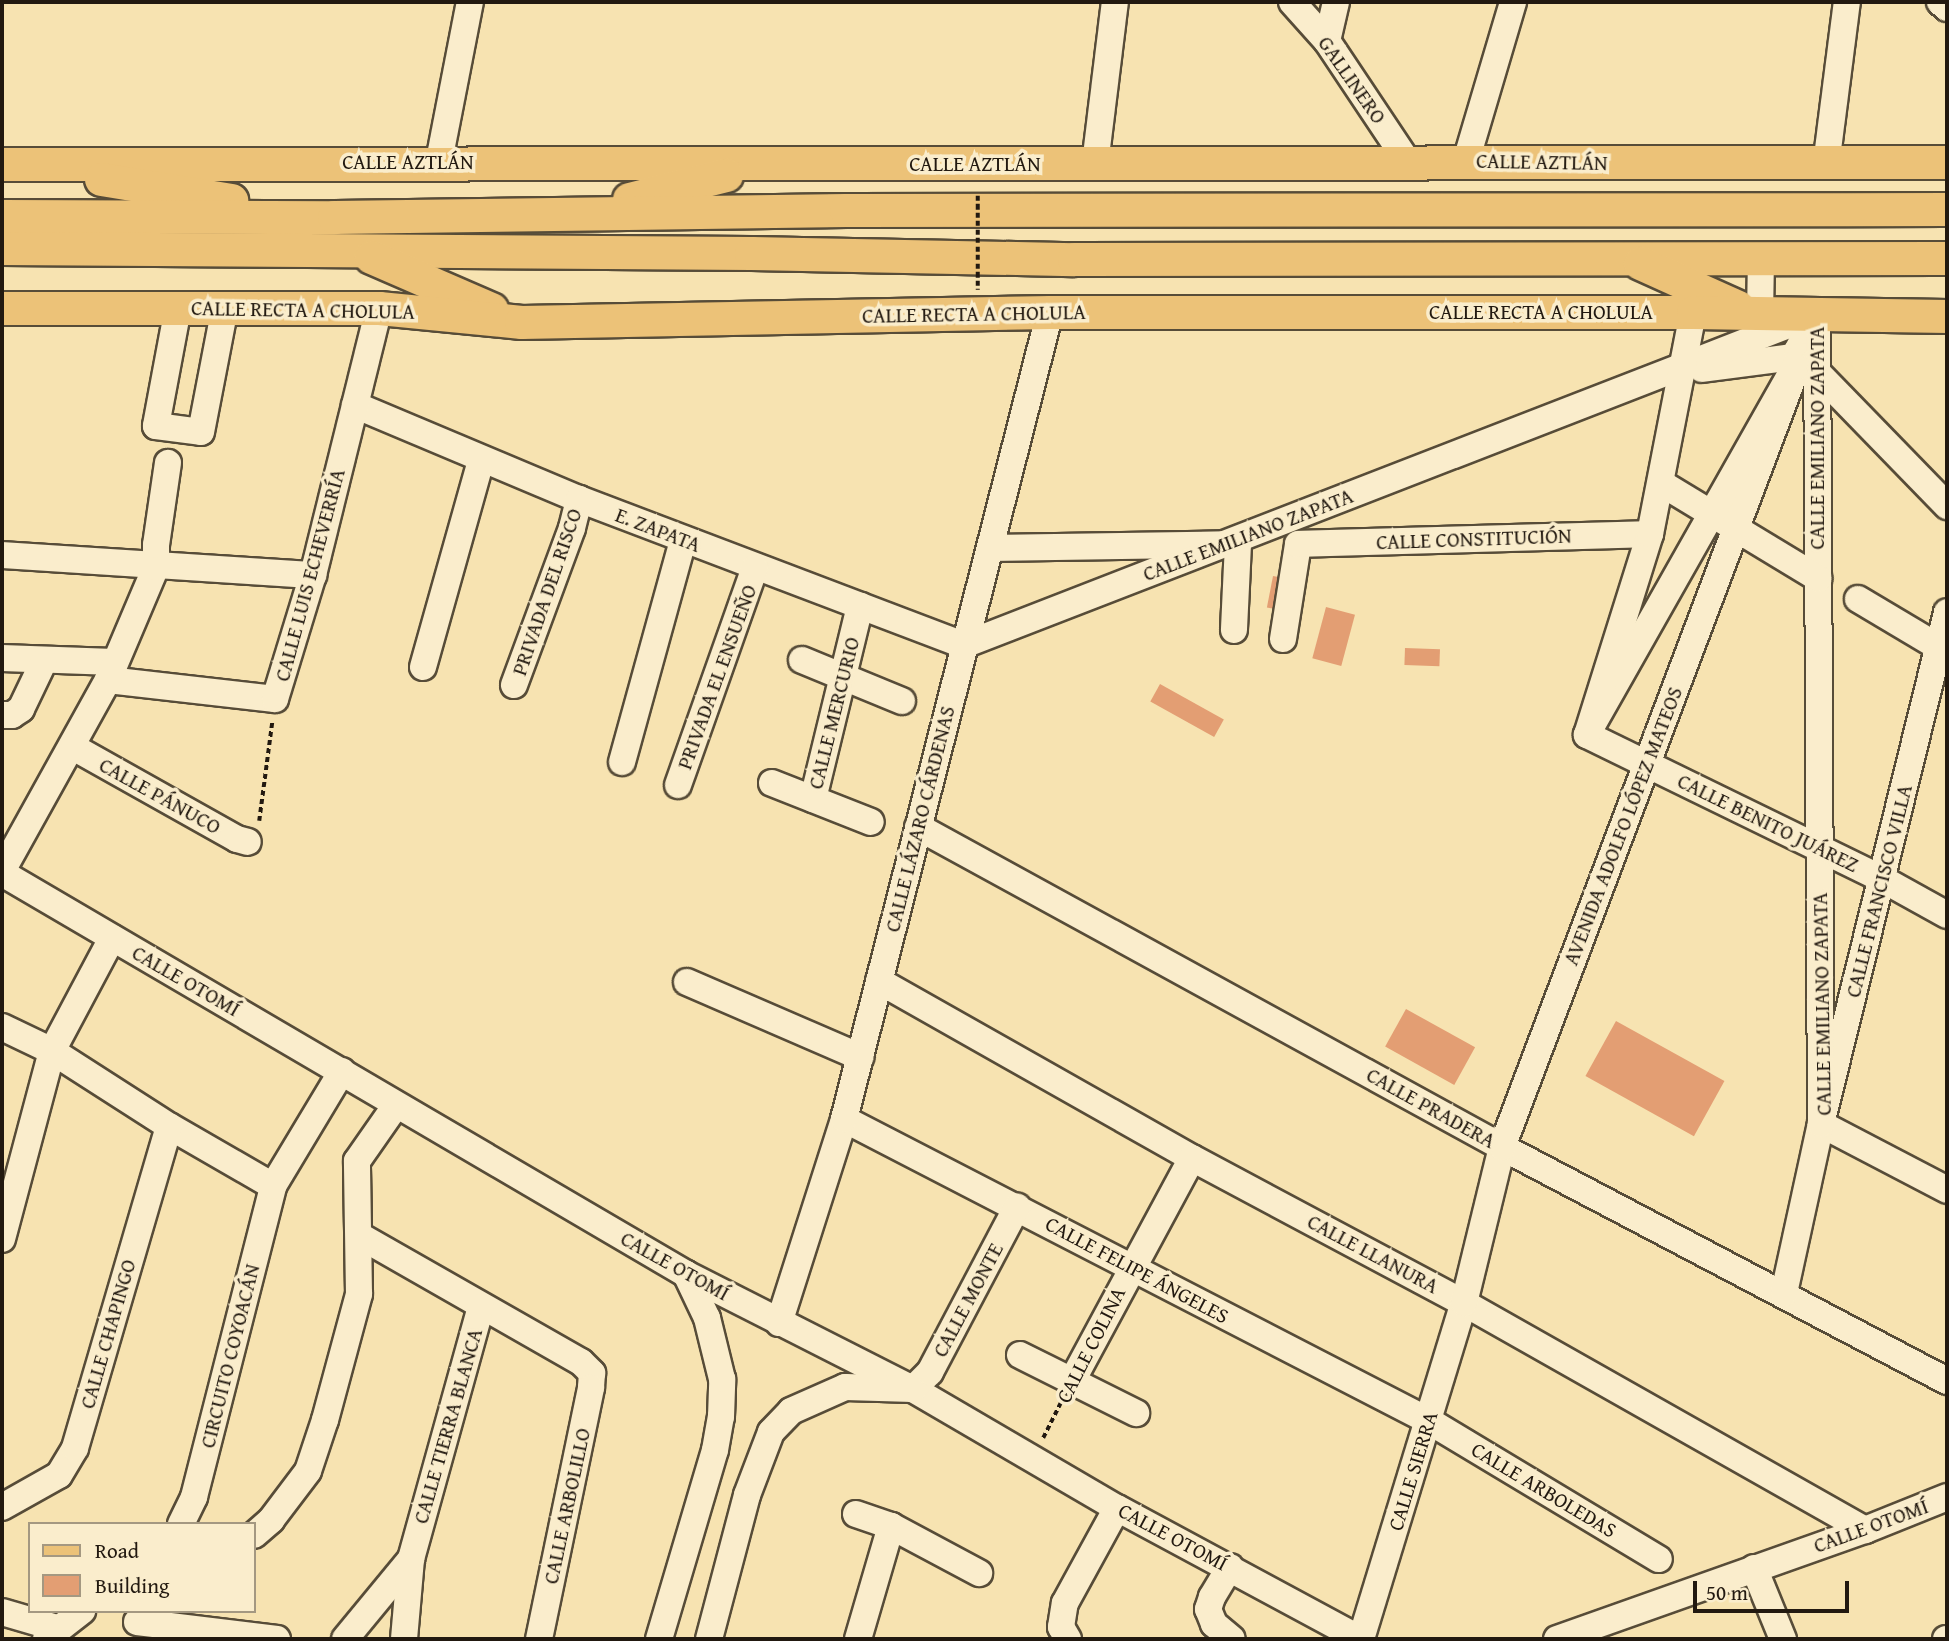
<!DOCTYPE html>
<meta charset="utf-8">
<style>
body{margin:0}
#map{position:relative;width:1949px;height:1641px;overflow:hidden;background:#f7e3b1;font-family:"Gentium Book Plus",serif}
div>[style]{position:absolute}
.building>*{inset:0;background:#e39e73;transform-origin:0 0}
.path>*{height:3.5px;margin-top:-1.75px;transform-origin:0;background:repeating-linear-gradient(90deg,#221910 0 5px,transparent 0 8.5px)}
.roads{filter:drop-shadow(2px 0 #574c38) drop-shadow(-2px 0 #574c38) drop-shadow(0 2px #574c38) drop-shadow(0 -2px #574c38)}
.minor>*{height:26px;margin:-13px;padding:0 13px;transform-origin:13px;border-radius:13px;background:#faedcc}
.major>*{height:33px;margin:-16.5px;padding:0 16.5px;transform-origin:16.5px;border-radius:16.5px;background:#ecc278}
.path-bridge>*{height:3.5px;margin-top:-1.75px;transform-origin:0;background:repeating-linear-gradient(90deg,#221910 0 5px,transparent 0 8.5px)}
span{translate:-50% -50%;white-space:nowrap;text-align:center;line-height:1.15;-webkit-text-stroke:7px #faedcc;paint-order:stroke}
.street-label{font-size:21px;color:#221910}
.frame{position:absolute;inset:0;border:4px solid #221910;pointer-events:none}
.legend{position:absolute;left:28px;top:1522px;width:228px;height:91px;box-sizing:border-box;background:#faedcc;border:2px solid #a49881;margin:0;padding:9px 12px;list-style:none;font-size:21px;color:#221910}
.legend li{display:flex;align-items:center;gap:14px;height:35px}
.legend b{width:35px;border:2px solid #a49881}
.scale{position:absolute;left:1693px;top:1581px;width:156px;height:32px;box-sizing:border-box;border:4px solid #221910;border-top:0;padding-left:9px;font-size:21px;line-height:24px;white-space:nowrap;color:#221910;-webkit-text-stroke:5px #faedcc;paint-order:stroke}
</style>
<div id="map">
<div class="building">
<div style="left:1273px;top:576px;width:16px;height:32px;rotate:11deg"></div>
<div style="left:1326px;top:607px;width:30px;height:53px;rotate:15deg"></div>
<div style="left:1405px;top:648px;width:35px;height:17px;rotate:2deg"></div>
<div style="left:1160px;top:684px;width:73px;height:20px;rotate:29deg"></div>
<div style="left:1406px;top:1009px;width:79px;height:43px;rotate:29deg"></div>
<div style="left:1616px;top:1021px;width:124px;height:63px;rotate:29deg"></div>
</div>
<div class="path">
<div style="left:259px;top:821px;width:100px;rotate:-82.5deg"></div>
<div style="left:1043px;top:1438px;width:40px;rotate:-63.4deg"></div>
</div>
<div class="roads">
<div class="minor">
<div style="left:1292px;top:2px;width:52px;rotate:48.1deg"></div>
<div style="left:1327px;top:41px;width:144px;rotate:56.3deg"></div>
<div style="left:1940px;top:2px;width:9px;rotate:41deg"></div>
<div style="left:1327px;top:41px;width:40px;rotate:-77deg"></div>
<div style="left:439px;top:161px;width:162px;rotate:-79deg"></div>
<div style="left:1466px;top:161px;width:166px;rotate:-73.5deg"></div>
<div style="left:1095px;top:164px;width:163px;rotate:-83deg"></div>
<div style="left:1826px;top:165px;width:164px;rotate:-82.7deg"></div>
<div style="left:1761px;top:258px;width:55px;rotate:91deg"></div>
<div style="left:1760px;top:313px;width:18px;rotate:45deg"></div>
<div style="left:178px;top:308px;width:120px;rotate:100.6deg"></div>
<div style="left:156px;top:426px;width:45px;rotate:7.6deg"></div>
<div style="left:201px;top:432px;width:127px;rotate:-79.1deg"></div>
<div style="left:1812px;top:367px;width:194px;rotate:45.8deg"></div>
<div style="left:1702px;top:369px;width:100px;rotate:-7.5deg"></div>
<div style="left:355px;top:405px;width:243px;rotate:22.8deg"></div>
<div style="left:579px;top:499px;width:412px;rotate:20.8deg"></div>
<div style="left:964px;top:645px;width:915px;rotate:-21.21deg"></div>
<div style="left:1817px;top:314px;width:810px;rotate:89.72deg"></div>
<div style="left:1821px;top:1124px;width:142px;rotate:27.6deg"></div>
<div style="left:1661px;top:483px;width:184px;rotate:31.2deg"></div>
<div style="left:990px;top:548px;width:248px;rotate:-0.9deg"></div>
<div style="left:1238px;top:544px;width:86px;rotate:92.7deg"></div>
<div style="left:2px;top:555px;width:312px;rotate:3.7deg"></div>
<div style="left:1858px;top:599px;width:104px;rotate:30.8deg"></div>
<div style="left:1283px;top:639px;width:96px;rotate:-81deg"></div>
<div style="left:1298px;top:544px;width:352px;rotate:-1.6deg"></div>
<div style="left:2px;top:658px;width:112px;rotate:2deg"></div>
<div style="left:802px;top:660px;width:108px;rotate:22.3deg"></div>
<div style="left:423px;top:667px;width:215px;rotate:-74.3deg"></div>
<div style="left:108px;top:680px;width:168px;rotate:6.5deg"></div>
<div style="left:275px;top:699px;width:130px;rotate:-73deg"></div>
<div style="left:313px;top:575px;width:275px;rotate:-76.1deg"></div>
<div style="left:514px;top:685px;width:167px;rotate:-69.7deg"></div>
<div style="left:572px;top:528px;width:30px;rotate:-76deg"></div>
<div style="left:2px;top:715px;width:10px"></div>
<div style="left:12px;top:715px;width:11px;rotate:-34deg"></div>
<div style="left:21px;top:709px;width:53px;rotate:-64.4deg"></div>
<div style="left:1587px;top:735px;width:328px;rotate:26deg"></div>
<div style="left:1882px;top:879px;width:74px;rotate:29deg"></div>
<div style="left:73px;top:747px;width:188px;rotate:29.3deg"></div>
<div style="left:237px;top:839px;width:11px;rotate:15deg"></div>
<div style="left:622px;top:762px;width:230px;rotate:-74.6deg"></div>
<div style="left:772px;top:783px;width:106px;rotate:21.5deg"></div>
<div style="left:678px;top:785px;width:230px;rotate:-70.5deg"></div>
<div style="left:813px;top:799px;width:199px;rotate:-76.3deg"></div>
<div style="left:918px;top:827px;width:666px;rotate:28.72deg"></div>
<div style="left:1502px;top:1147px;width:503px;rotate:27.74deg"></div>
<div style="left:2px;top:871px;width:218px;rotate:-61deg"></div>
<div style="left:108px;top:680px;width:123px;rotate:-67deg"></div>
<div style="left:156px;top:567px;width:22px;rotate:-90deg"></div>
<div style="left:156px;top:545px;width:83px;rotate:-81.7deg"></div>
<div style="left:2px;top:873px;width:793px;rotate:30.38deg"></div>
<div style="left:686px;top:1274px;width:254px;rotate:26.9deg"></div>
<div style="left:913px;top:1389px;width:236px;rotate:30.3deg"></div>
<div style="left:1117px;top:1508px;width:276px;rotate:28.3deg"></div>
<div style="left:879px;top:981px;width:360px;rotate:29.5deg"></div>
<div style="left:1192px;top:1158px;width:308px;rotate:28.1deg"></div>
<div style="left:1464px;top:1303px;width:461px;rotate:29.5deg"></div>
<div style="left:687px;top:982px;width:189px;rotate:23.4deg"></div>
<div style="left:2px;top:1027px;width:55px;rotate:25.6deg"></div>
<div style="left:52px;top:1051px;width:139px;rotate:32.7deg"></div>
<div style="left:169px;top:1126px;width:120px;rotate:30deg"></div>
<div style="left:844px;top:1119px;width:658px;rotate:27.3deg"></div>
<div style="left:1429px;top:1421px;width:268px;rotate:31deg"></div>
<div style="left:360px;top:1236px;width:254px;rotate:29.7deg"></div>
<div style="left:581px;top:1362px;width:16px;rotate:45deg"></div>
<div style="left:592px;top:1373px;width:15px;rotate:94deg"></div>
<div style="left:591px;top:1388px;width:256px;rotate:101.7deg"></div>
<div style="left:2px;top:1239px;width:195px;rotate:-75.1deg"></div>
<div style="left:52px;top:1051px;width:128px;rotate:-62deg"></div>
<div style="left:1784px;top:1293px;width:173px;rotate:-77.7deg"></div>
<div style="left:1821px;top:1124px;width:527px;rotate:-76.17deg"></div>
<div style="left:779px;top:1323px;width:214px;rotate:-72.3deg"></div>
<div style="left:844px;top:1119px;width:833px;rotate:-75.68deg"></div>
<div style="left:1020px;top:1355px;width:130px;rotate:26.6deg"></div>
<div style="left:1072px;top:1381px;width:253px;rotate:-61.7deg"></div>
<div style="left:2px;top:1507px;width:65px;rotate:-29.3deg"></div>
<div style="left:59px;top:1475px;width:31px;rotate:-59deg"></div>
<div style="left:75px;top:1448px;width:335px;rotate:-73.7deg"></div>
<div style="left:856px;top:1514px;width:37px;rotate:19deg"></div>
<div style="left:891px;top:1526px;width:100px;rotate:28.1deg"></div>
<div style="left:181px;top:1524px;width:30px;rotate:-64deg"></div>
<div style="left:194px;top:1497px;width:321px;rotate:-75.7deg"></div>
<div style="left:273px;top:1186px;width:134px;rotate:-59deg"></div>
<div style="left:254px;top:1535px;width:23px;rotate:-41deg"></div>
<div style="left:271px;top:1520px;width:61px;rotate:-52.9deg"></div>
<div style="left:308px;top:1471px;width:54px;rotate:-71.6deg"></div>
<div style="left:325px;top:1420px;width:131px;rotate:-74.9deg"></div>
<div style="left:359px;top:1294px;width:133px;rotate:-90.9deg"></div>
<div style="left:357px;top:1161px;width:68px;rotate:-55.1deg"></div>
<div style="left:1230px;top:1567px;width:35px;rotate:121deg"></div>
<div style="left:1212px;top:1597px;width:13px;rotate:108deg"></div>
<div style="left:1208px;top:1609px;width:16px;rotate:68deg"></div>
<div style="left:1214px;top:1624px;width:23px;rotate:40deg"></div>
<div style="left:1754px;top:1568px;width:77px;rotate:67.8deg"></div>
<div style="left:2px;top:1612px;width:57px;rotate:16.2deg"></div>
<div style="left:137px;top:1622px;width:141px;rotate:6.9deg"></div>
<div style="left:46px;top:1639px;width:46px;rotate:-37.9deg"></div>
<div style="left:345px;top:1639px;width:104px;rotate:-50.5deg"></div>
<div style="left:411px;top:1559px;width:262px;rotate:-74.5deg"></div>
<div style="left:404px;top:1639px;width:80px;rotate:-85deg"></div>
<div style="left:659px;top:1639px;width:197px;rotate:-73.5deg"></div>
<div style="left:715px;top:1450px;width:34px;rotate:-80deg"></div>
<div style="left:721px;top:1417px;width:38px;rotate:-88deg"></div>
<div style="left:722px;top:1379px;width:63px;rotate:-103.8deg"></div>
<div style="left:707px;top:1318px;width:49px;rotate:-115.5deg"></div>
<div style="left:709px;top:1639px;width:149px;rotate:-75.2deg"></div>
<div style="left:747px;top:1495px;width:67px;rotate:-69.1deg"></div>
<div style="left:771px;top:1432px;width:29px;rotate:-46deg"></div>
<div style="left:791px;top:1411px;width:59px;rotate:-24deg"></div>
<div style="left:845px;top:1387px;width:68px;rotate:1.7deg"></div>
<div style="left:913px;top:1389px;width:24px;rotate:-45deg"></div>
<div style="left:930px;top:1372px;width:187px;rotate:-62.2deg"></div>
<div style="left:858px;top:1639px;width:118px;rotate:-73.7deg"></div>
<div style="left:1068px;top:1639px;width:14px;rotate:-120deg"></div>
<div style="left:1061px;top:1627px;width:24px;rotate:-81deg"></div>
<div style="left:1065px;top:1603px;width:108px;rotate:-61.3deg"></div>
<div style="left:1361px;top:1639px;width:351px;rotate:-73deg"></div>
<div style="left:1464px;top:1303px;width:161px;rotate:-76.3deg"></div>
<div style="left:1502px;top:1147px;width:846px;rotate:-69.29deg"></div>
<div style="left:1801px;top:356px;width:45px;rotate:-69.1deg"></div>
<div style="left:1817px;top:314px;width:42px;rotate:118.4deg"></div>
<div style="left:1797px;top:351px;width:6px;rotate:51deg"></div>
<div style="left:1801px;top:356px;width:435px;rotate:119.5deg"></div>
<div style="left:1587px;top:735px;width:211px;rotate:-72.6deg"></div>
<div style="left:1650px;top:534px;width:226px;rotate:-79deg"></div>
<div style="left:1557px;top:1639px;width:327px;rotate:-19.5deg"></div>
<div style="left:1865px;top:1530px;width:88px;rotate:-21.9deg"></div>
<div style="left:1946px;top:1639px;width:1px"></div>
</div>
<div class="major">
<div style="left:2px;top:164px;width:1945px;rotate:-0.06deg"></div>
<div style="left:101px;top:179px;width:132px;rotate:9.2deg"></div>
<div style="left:629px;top:199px;width:100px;rotate:-13.9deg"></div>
<div style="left:2px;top:216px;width:332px;rotate:0.2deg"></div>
<div style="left:334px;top:217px;width:512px;rotate:-0.78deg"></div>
<div style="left:846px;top:210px;width:1101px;rotate:-0.05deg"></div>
<div style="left:2px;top:248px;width:749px;rotate:0.38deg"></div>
<div style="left:751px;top:253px;width:323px;rotate:1.1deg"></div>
<div style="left:1074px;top:259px;width:873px;rotate:-0.07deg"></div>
<div style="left:371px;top:257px;width:131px;rotate:23.4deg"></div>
<div style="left:1640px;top:263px;width:107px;rotate:24.2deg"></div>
<div style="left:2px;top:308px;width:377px"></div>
<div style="left:379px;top:308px;width:143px;rotate:5.6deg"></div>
<div style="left:521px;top:322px;width:529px;rotate:-1.08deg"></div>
<div style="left:1050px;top:312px;width:643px"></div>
<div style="left:1693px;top:312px;width:254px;rotate:0.9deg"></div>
</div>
</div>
<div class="path-bridge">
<div style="left:978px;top:196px;width:94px;rotate:90deg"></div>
</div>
<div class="street-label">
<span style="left:1352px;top:80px;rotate:55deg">GALLINERO</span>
<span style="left:408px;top:162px">CALLE AZTLÁN</span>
<span style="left:1542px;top:162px;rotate:1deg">CALLE AZTLÁN</span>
<span style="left:975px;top:164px">CALLE AZTLÁN</span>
<span style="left:303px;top:310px;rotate:1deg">CALLE RECTA A CHOLULA</span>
<span style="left:1541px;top:312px">CALLE RECTA A CHOLULA</span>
<span style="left:974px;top:314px;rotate:-1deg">CALLE RECTA A CHOLULA</span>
<span style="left:1817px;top:438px;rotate:-90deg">CALLE EMILIANO ZAPATA</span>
<span style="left:658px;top:530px;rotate:21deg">E. ZAPATA</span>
<span style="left:1248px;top:535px;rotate:-21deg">CALLE EMILIANO ZAPATA</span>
<span style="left:1474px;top:539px;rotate:-2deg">CALLE CONSTITUCIÓN</span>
<span style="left:310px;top:575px;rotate:-75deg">CALLE LUIS ECHEVERRÍA</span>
<span style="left:547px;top:592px;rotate:-71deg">PRIVADA DEL RISCO</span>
<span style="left:717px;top:677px;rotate:-70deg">PRIVADA EL ENSUEÑO</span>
<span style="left:834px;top:713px;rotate:-76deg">CALLE MERCURIO</span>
<span style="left:160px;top:796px;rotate:29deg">CALLE PÁNUCO</span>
<span style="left:920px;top:819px;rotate:-76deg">CALLE LÁZARO CÁRDENAS</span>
<span style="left:1768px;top:823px;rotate:26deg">CALLE BENITO JUÁREZ</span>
<span style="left:1623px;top:826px;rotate:-69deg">AVENIDA ADOLFO LÓPEZ MATEOS</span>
<span style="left:1879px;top:891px;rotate:-76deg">CALLE FRANCISCO VILLA</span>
<span style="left:186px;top:981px;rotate:30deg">CALLE OTOMÍ</span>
<span style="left:1822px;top:1004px;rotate:-91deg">CALLE EMILIANO ZAPATA</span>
<span style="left:1431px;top:1108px;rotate:29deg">CALLE PRADERA</span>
<span style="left:1373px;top:1254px;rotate:28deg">CALLE LLANURA</span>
<span style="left:675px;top:1266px;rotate:29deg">CALLE OTOMÍ</span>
<span style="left:1137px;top:1270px;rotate:28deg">CALLE FELIPE ÁNGELES</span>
<span style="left:968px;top:1300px;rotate:-62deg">CALLE MONTE</span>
<span style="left:108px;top:1334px;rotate:-74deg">CALLE CHAPINGO</span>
<span style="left:1091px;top:1345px;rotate:-63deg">CALLE COLINA</span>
<span style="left:230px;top:1356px;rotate:-76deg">CIRCUITO COYOACÁN</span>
<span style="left:448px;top:1426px;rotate:-74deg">CALLE TIERRA BLANCA</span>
<span style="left:1413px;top:1471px;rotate:-73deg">CALLE SIERRA</span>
<span style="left:1544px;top:1490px;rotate:31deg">CALLE ARBOLEDAS</span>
<span style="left:567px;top:1506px;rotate:-78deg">CALLE ARBOLILLO</span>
<span style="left:1871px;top:1526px;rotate:-20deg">CALLE OTOMÍ</span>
<span style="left:1173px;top:1537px;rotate:28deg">CALLE OTOMÍ</span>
</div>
<div class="frame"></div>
<ul class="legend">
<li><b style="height:9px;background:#ecc278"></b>Road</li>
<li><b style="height:19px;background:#e39e73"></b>Building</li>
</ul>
<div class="scale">50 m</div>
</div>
